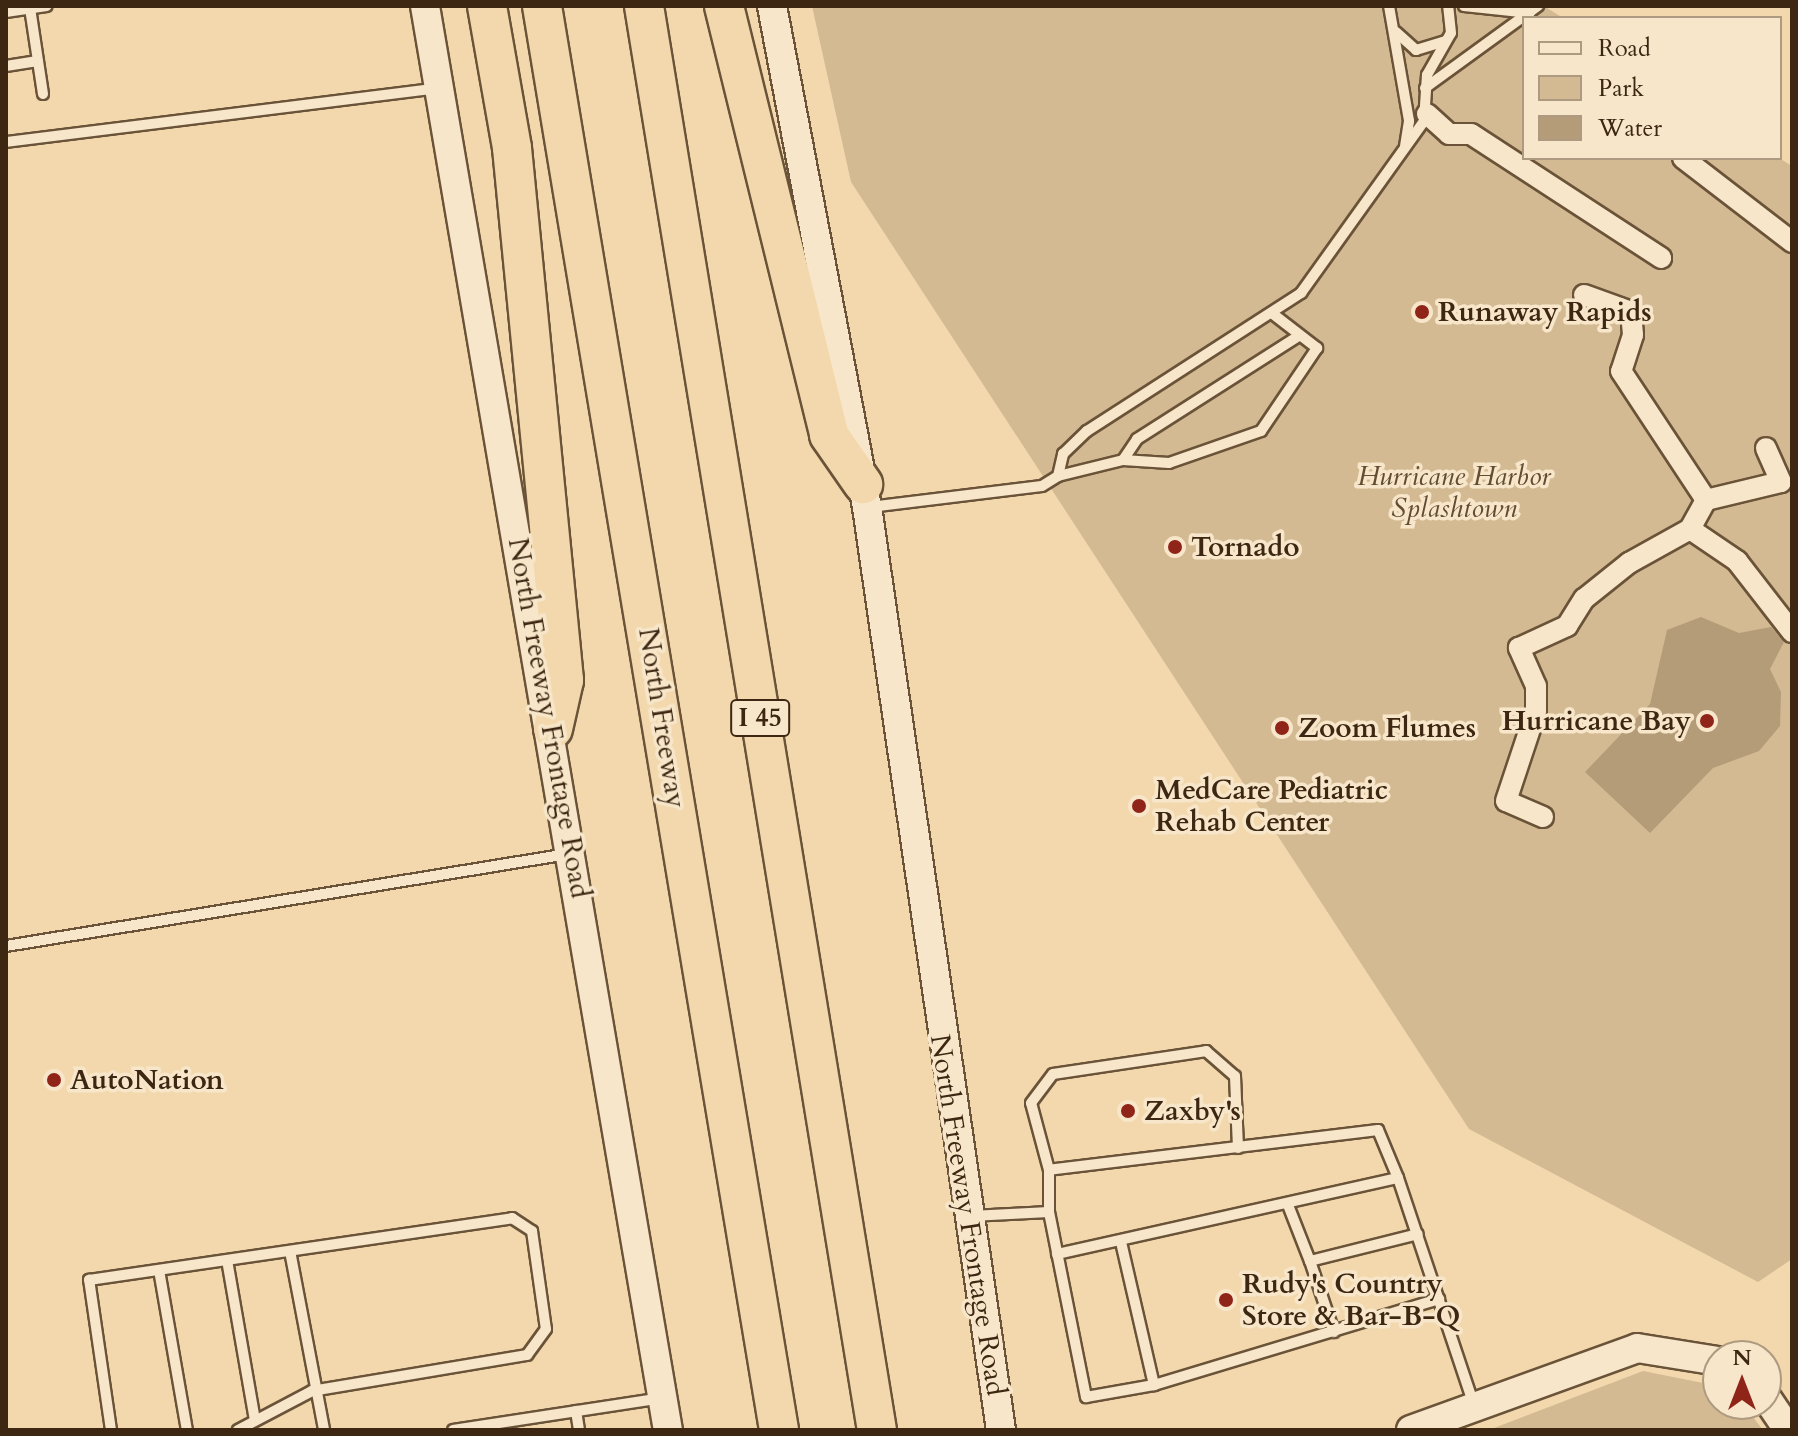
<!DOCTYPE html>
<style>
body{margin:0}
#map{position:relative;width:1798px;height:1436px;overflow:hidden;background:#f2d8ac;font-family:Cardo,serif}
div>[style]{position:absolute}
.green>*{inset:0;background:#d3ba92}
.water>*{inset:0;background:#b49c78}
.roads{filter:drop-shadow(2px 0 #6a5338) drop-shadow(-2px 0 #6a5338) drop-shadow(0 2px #6a5338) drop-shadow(0 -2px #6a5338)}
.lane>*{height:10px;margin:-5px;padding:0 5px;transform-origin:5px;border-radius:5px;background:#f7e6c9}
.street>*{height:20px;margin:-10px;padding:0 10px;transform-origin:10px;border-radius:10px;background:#f7e6c9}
.secondary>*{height:28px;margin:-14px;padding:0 14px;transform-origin:14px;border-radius:14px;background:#f7e6c9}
.highway>*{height:38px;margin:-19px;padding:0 19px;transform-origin:19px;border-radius:19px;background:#f2d8ac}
.dots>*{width:22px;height:22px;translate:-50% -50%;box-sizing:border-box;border:4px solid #f7e6c9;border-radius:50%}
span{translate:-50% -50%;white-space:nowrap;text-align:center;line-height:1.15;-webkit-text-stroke:7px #f7e6c9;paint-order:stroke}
.shield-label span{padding:2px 6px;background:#f7e6c9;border:2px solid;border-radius:6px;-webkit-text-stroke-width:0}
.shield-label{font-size:26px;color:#3d2712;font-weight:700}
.poi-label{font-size:28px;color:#3d2712;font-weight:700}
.left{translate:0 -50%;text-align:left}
.right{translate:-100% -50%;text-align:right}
.park-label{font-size:28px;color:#624c32;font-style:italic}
.street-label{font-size:28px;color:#3d2712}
.frame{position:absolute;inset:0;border:8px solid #3d2712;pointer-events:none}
.legend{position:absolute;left:1522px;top:16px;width:260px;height:144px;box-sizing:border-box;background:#f7e6c9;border:2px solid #ad9a80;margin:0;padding:10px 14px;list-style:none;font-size:24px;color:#3d2712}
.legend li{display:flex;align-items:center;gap:16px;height:40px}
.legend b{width:40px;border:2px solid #ad9a80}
.north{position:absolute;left:1702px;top:1340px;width:80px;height:80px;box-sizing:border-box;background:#f7e6c9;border:2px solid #ad9a80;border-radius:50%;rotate:0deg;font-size:22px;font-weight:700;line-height:32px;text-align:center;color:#3d2712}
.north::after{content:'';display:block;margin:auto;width:28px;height:36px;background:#8f2418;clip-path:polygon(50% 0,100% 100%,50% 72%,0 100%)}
</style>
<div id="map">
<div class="green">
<div style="clip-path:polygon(812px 6px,1544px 6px,1563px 18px,1524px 18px,1524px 158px,1779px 158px,1792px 166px,1792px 1259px,1758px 1282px,1469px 1129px,851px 182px)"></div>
<div style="clip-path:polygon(1643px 1371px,1718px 1386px,1718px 1404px,1743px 1404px,1763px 1430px,1489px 1430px)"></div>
</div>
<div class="water">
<div style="clip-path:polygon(1701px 617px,1739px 633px,1771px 627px,1784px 642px,1770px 669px,1781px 692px,1780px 726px,1759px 751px,1713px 768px,1650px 833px,1585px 772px,1650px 704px,1667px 630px)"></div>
</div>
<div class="roads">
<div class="lane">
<div style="left:1389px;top:6px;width:117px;rotate:80.1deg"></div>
<div style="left:1409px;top:121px;width:25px;rotate:99deg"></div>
<div style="left:1464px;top:6px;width:66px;rotate:6.1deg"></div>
<div style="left:30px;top:8px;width:87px;rotate:81.4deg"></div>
<div style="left:6px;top:12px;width:41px;rotate:-8.3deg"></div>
<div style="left:1396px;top:32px;width:27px;rotate:42deg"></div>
<div style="left:1416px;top:50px;width:30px;rotate:-17deg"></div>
<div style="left:6px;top:66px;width:32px;rotate:-9deg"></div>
<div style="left:1425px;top:88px;width:140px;rotate:-36deg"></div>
<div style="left:6px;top:142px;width:435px;rotate:-7.1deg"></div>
<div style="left:1273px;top:314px;width:56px;rotate:37.7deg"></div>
<div style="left:1317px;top:348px;width:100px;rotate:124deg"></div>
<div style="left:1261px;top:431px;width:97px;rotate:160.8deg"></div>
<div style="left:1169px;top:463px;width:46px;rotate:-176.3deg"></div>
<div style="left:1123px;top:460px;width:25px;rotate:-56deg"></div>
<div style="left:1137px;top:439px;width:193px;rotate:-32.5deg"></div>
<div style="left:1058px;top:476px;width:67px;rotate:-13.8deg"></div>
<div style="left:870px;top:507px;width:173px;rotate:-7deg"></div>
<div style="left:1042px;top:486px;width:19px;rotate:-32deg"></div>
<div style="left:1058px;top:476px;width:23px;rotate:-77deg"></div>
<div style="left:1063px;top:454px;width:33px;rotate:-44deg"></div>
<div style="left:1087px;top:431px;width:255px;rotate:-32.8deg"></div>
<div style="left:1301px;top:293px;width:211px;rotate:-54.4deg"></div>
<div style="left:1424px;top:121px;width:46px;rotate:-86.3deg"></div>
<div style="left:1427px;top:75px;width:48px;rotate:-60.3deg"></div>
<div style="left:1451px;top:33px;width:27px;rotate:-96deg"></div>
<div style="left:6px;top:946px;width:569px;rotate:-9.3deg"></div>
<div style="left:1049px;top:1170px;width:69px;rotate:-105deg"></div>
<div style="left:1031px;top:1103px;width:36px;rotate:-53deg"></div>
<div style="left:1053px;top:1074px;width:155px;rotate:-8.5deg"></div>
<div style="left:1206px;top:1051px;width:38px;rotate:41deg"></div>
<div style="left:1235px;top:1076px;width:72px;rotate:87.6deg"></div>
<div style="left:1398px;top:1178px;width:52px;rotate:-112.6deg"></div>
<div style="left:1378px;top:1130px;width:331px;rotate:173.1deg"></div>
<div style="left:1049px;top:1170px;width:42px;rotate:90deg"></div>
<div style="left:1049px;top:1212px;width:189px;rotate:78.7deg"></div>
<div style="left:1086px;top:1397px;width:69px;rotate:-10deg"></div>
<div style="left:1154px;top:1385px;width:298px;rotate:-16.8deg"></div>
<div style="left:1288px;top:1205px;width:60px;rotate:68.6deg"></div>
<div style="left:1310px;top:1261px;width:111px;rotate:-14deg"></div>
<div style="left:971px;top:1216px;width:78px;rotate:-2.9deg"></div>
<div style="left:1121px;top:1242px;width:147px;rotate:77deg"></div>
<div style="left:290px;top:1251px;width:182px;rotate:79.2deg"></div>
<div style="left:1057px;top:1254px;width:349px;rotate:-12.6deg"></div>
<div style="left:1398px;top:1178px;width:239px;rotate:71.5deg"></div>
<div style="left:227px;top:1260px;width:163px;rotate:80.1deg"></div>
<div style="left:1310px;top:1261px;width:75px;rotate:71.3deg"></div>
<div style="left:159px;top:1270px;width:162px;rotate:80.1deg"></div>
<div style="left:576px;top:1411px;width:19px;rotate:81deg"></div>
<div style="left:111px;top:1430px;width:152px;rotate:-98.3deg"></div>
<div style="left:89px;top:1280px;width:428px;rotate:-8.3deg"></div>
<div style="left:512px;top:1218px;width:24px;rotate:33deg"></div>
<div style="left:532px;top:1231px;width:99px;rotate:81.9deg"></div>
<div style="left:546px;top:1329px;width:32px;rotate:126deg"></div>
<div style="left:527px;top:1355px;width:218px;rotate:170.5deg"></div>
<div style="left:312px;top:1391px;width:84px;rotate:152.2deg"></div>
<div style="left:453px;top:1430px;width:210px;rotate:-8.7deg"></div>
</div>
<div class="street">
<div style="left:1427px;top:114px;width:30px;rotate:42deg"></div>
<div style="left:1449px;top:134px;width:22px"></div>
<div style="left:1471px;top:134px;width:227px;rotate:33.1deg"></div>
<div style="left:1683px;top:158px;width:138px;rotate:37.6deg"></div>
<div style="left:1584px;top:295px;width:50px;rotate:19.9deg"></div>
<div style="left:1631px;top:312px;width:23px;rotate:85deg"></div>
<div style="left:1633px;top:335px;width:38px;rotate:108deg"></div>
<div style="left:1621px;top:371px;width:154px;rotate:56.6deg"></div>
<div style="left:1706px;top:500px;width:33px;rotate:119deg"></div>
<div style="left:1690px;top:529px;width:57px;rotate:34.2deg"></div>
<div style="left:1737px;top:561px;width:90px;rotate:52.2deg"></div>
<div style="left:1706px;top:500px;width:77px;rotate:-13.5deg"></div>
<div style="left:1781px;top:482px;width:37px;rotate:-114deg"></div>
<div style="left:1543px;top:817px;width:40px;rotate:-156.6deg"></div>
<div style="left:1506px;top:801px;width:95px;rotate:-71.6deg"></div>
<div style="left:1536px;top:711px;width:25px;rotate:-90deg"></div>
<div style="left:1536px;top:686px;width:42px;rotate:-114.1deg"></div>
<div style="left:1519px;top:648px;width:53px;rotate:-24.6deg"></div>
<div style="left:1567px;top:626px;width:32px;rotate:-58deg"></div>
<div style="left:1584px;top:599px;width:58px;rotate:-38.7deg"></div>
<div style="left:1629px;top:563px;width:70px;rotate:-29.1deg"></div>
</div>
<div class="secondary">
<div style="left:425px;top:6px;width:1445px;rotate:80.32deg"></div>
<div style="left:772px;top:6px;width:510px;rotate:79.26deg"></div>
<div style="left:867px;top:507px;width:933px;rotate:81.74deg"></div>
<div style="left:1766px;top:1397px;width:40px;rotate:56deg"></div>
<div style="left:1411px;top:1430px;width:240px;rotate:-19.9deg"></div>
<div style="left:1637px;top:1348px;width:82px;rotate:9.1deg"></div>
</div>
<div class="highway">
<div style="left:487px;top:6px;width:144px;rotate:80deg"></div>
<div style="left:512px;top:148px;width:535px;rotate:84.42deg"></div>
<div style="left:564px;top:680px;width:50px;rotate:102.7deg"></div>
<div style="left:542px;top:6px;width:1444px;rotate:80.55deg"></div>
<div style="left:644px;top:6px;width:1443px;rotate:80.71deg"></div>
<div style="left:724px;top:6px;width:442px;rotate:76.2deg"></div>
<div style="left:829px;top:435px;width:60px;rotate:55.2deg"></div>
</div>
</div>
<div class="dots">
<div style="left:1422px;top:312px;background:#8f2418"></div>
<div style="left:1175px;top:547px;background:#8f2418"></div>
<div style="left:1707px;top:721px;background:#8f2418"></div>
<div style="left:1282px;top:728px;background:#8f2418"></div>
<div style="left:1139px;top:806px;background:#8f2418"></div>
<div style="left:54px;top:1080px;background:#8f2418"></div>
<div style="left:1128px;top:1111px;background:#8f2418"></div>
<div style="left:1226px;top:1300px;background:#8f2418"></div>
</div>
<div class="shield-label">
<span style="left:760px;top:718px">I 45</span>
</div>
<div class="poi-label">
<span class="left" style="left:1438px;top:312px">Runaway Rapids</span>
<span class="left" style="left:1191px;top:547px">Tornado</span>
<span class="right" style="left:1691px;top:721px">Hurricane Bay</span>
<span class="left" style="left:1298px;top:728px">Zoom Flumes</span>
<span class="left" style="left:1155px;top:806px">MedCare Pediatric<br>Rehab Center</span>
<span class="left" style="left:70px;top:1080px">AutoNation</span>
<span class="left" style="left:1144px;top:1111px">Zaxby's</span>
<span class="left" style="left:1242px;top:1300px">Rudy's Country<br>Store &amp; Bar-B-Q</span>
</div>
<div class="park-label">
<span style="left:1454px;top:492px">Hurricane Harbor<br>Splashtown</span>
</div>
<div class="street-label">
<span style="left:549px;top:718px;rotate:80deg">North Freeway Frontage Road</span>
<span style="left:662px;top:718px;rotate:81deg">North Freeway</span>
<span style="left:968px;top:1215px;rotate:81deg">North Freeway Frontage Road</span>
</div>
<div class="frame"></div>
<ul class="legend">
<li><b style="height:10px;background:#f7e6c9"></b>Road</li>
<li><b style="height:22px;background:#d3ba92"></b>Park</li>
<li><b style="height:22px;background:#b49c78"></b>Water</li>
</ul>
<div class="north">N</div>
</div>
